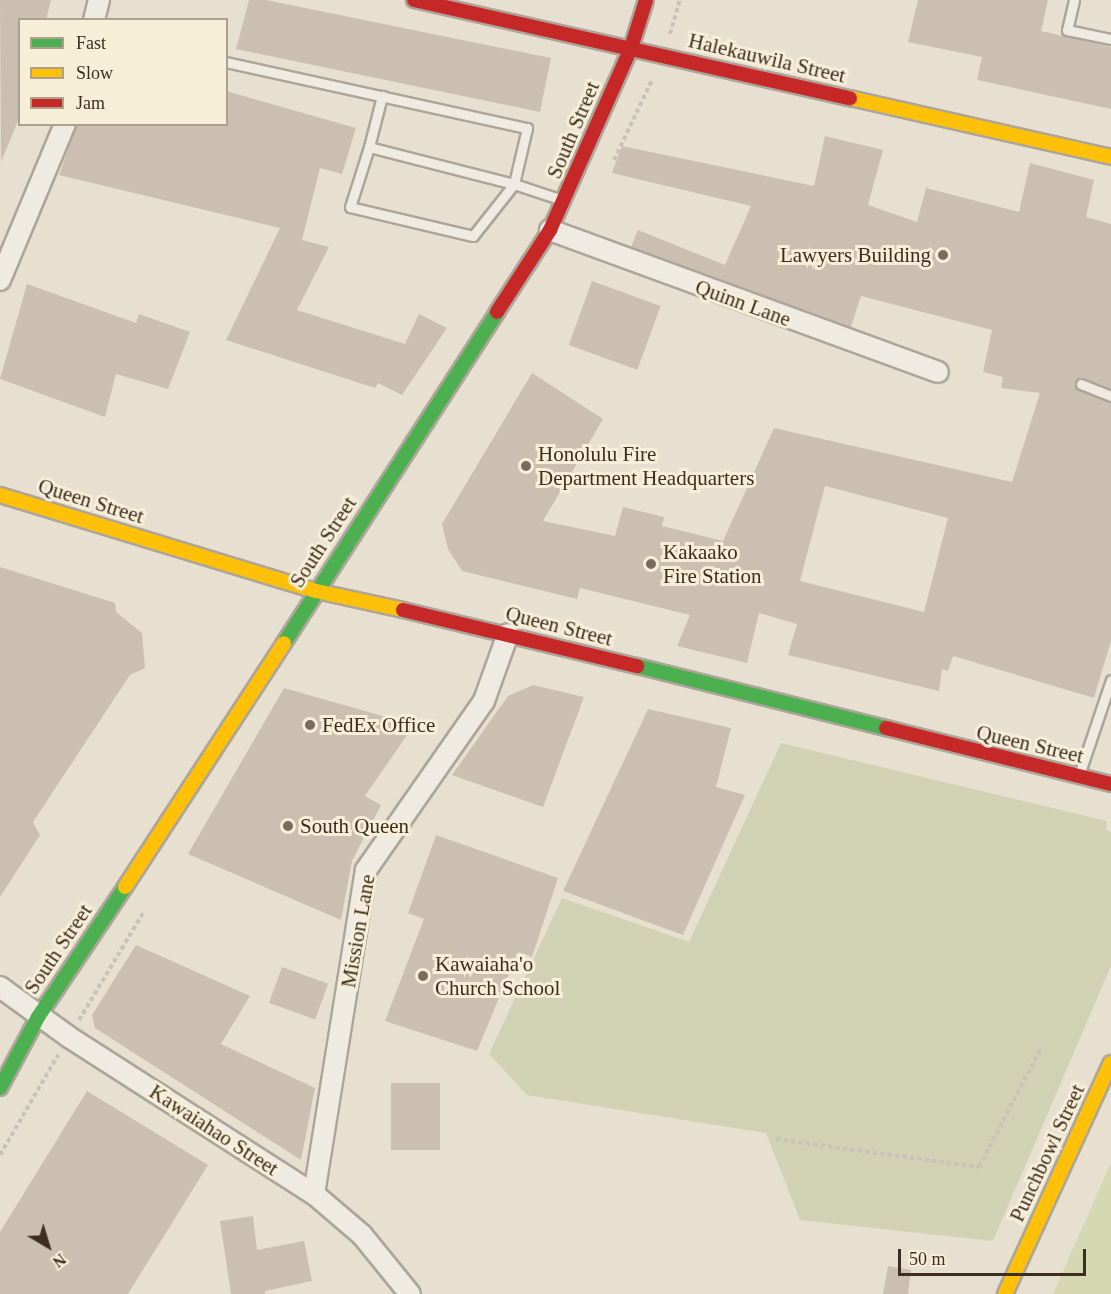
<!DOCTYPE html>
<style>
body{margin:0}
#map{position:relative;width:1111px;height:1294px;overflow:hidden;background:#e7e0d1;font-family:"Times New Roman",serif}
div>[style]{position:absolute}
.green>*{inset:0;background:#d6d7b3}
.cemetery>*{inset:0;background:#d1d1b3}
.building>*{inset:0;background:#cbbfb2;transform-origin:0 0}
.path>*{height:4px;margin-top:-2px;transform-origin:0;background:repeating-linear-gradient(90deg,#c8c2b9 0 4.5px,transparent 0 7.5px)}
.roads{filter:drop-shadow(2px 0 #ada599) drop-shadow(-2px 0 #ada599) drop-shadow(0 2px #ada599) drop-shadow(0 -2px #ada599)}
.lane>*{height:9px;margin:-4.5px;padding:0 4.5px;transform-origin:4.5px;border-radius:4.5px;background:#efebe3}
.street>*{height:20px;margin:-10px;padding:0 10px;transform-origin:10px;border-radius:10px;background:#efebe3}
.fast>*{height:14px;margin:-7px;padding:0 7px;transform-origin:7px;border-radius:7px;background:#4caf50}
.slow>*{height:14px;margin:-7px;padding:0 7px;transform-origin:7px;border-radius:7px;background:#ffc107}
.jam>*{height:14px;margin:-7px;padding:0 7px;transform-origin:7px;border-radius:7px;background:#c62828}
.dots>*{width:16px;height:16px;translate:-50% -50%;box-sizing:border-box;border:3px solid #f7eed8;border-radius:50%}
span{translate:-50% -50%;white-space:nowrap;text-align:center;line-height:1.15;-webkit-text-stroke:6px #f7eed8;paint-order:stroke}
.street-label{font-size:21px;color:#3d2e20}
.poi-label{font-size:21px;color:#3d2e20}
.right{translate:-100% -50%;text-align:right}
.left{translate:0 -50%;text-align:left}
.legend{position:absolute;left:18px;top:18px;width:210px;height:108px;box-sizing:border-box;background:#f7eed8;border:2px solid #ada18e;margin:0;padding:8px 10px;list-style:none;font-size:18px;color:#3d2e20}
.legend li{display:flex;align-items:center;gap:12px;height:30px}
.legend b{width:30px;border:2px solid #ada18e}
.north{position:absolute;left:18px;top:1216px;width:60px;height:60px;-webkit-text-stroke:4px #f7eed8;paint-order:stroke;rotate:142deg;font-size:16px;font-weight:700;line-height:24px;text-align:center;color:#3d2e20}
.north::after{content:'';display:block;margin:auto;width:21px;height:27px;background:#3d2e20;clip-path:polygon(50% 0,100% 100%,50% 72%,0 100%)}
.scale{position:absolute;left:898px;top:1249px;width:188px;height:27px;box-sizing:border-box;border:3px solid #3d2e20;border-top:0;padding-left:8px;font-size:18px;line-height:21px;white-space:nowrap;color:#3d2e20;-webkit-text-stroke:4px #f7eed8;paint-order:stroke}
</style>
<div id="map">
<div class="green">
<div style="clip-path:polygon(1111px 1162px,1111px 1294px,1053px 1294px)"></div>
</div>
<div class="cemetery">
<div style="clip-path:polygon(781px 743px,1107px 821px,1106px 830px,1111px 832px,1111px 966px,993px 1241px,800px 1220px,766px 1133px,527px 1095px,489px 1054px,562px 898px,689px 942px)"></div>
</div>
<div class="building">
<div style="clip-path:polygon(0 0,51px 0,46px 20px,20px 20px,20px 116px,1px 162px)"></div>
<div style="clip-path:polygon(249px 0,266px 0,551px 58px,540px 112px,236px 49px)"></div>
<div style="clip-path:polygon(918px 0,1048px 0,1041px 31px,1111px 47px,1111px 109px,977px 80px,982px 57px,908px 42px)"></div>
<div style="clip-path:polygon(226px 91px,356px 128px,342px 174px,320px 168px,302px 240px,329px 247px,297px 310px,405px 344px,419px 314px,447px 328px,402px 395px,378px 383px,375px 388px,226px 340px,280px 228px,59px 175px,77px 124px,226px 124px)"></div>
<div style="clip-path:polygon(evenodd,825px 136px,883px 150px,868px 205px,917px 222px,926px 188px,1019px 212px,1030px 163px,1094px 180px,1086px 217px,1111px 224px,1111px 389px,1081px 377px,1074px 384px,1078px 390px,1111px 403px,1111px 641px,1094px 698px,953px 656px,948px 671px,942px 669px,939px 691px,788px 655px,797px 624px,759px 613px,747px 663px,677px 646px,690px 615px,580px 588px,577px 599px,462px 571px,448px 549px,442px 524px,532px 373px,603px 419px,543px 521px,615px 536px,623px 507px,664px 517px,662px 526px,723px 541px,774px 428px,1012px 482px,1040px 393px,1001px 388px,1003px 377px,983px 372px,992px 330px,861px 296px,851px 327px,631px 247px,638px 230px,725px 265px,751px 206px,612px 173px,622px 146px,814px 186px,825px 136px,825px 486px,948px 518px,924px 612px,800px 581px,825px 486px)"></div>
<div style="left:592px;top:281px;width:73px;height:68px;rotate:20deg"></div>
<div style="clip-path:polygon(27px 284px,136px 323px,139px 314px,190px 332px,168px 389px,116px 374px,105px 417px,0 379px)"></div>
<div style="clip-path:polygon(0 567px,115px 603px,116px 612px,142px 633px,145px 668px,130px 675px,33px 822px,40px 835px,0 897px)"></div>
<div style="clip-path:polygon(533px 685px,584px 697px,543px 807px,452px 775px,508px 696px)"></div>
<div style="clip-path:polygon(284px 688px,414px 725px,365px 796px,381px 805px,352px 861px,341px 920px,188px 854px)"></div>
<div style="clip-path:polygon(648px 709px,731px 728px,716px 787px,745px 795px,683px 935px,563px 891px)"></div>
<div style="clip-path:polygon(436px 835px,558px 878px,532px 957px,518px 952px,477px 1051px,385px 1021px,424px 919px,408px 913px)"></div>
<div style="clip-path:polygon(136px 945px,250px 996px,221px 1044px,315px 1088px,301px 1160px,95px 1028px,92px 1015px)"></div>
<div style="left:282px;top:967px;width:49px;height:38px;rotate:20deg"></div>
<div style="left:391px;top:1083px;width:49px;height:67px"></div>
<div style="clip-path:polygon(87px 1091px,208px 1165px,128px 1294px,0 1294px,0 1232px)"></div>
<div style="clip-path:polygon(253px 1216px,257px 1250px,304px 1241px,312px 1281px,265px 1291px,265px 1294px,231px 1294px,220px 1221px)"></div>
<div style="clip-path:polygon(888px 1266px,911px 1270px,908px 1294px,883px 1294px)"></div>
</div>
<div class="path">
<div style="left:670px;top:34px;width:35px;rotate:-74deg"></div>
<div style="left:614px;top:160px;width:89px;rotate:-64.6deg"></div>
<div style="left:79px;top:1020px;width:125px;rotate:-59.1deg"></div>
<div style="left:776px;top:1139px;width:205px;rotate:7.9deg"></div>
<div style="left:979px;top:1167px;width:134px;rotate:-62.5deg"></div>
<div style="left:0;top:1155px;width:116px;rotate:-59.9deg"></div>
</div>
<div class="roads">
<div class="lane">
<div style="left:1074px;top:0;width:31px;rotate:103deg"></div>
<div style="left:1067px;top:30px;width:45px;rotate:11.6deg"></div>
<div style="left:226px;top:62px;width:308px;rotate:12.4deg"></div>
<div style="left:527px;top:128px;width:57px;rotate:103.1deg"></div>
<div style="left:514px;top:184px;width:66px;rotate:128.3deg"></div>
<div style="left:473px;top:236px;width:126px;rotate:-166.7deg"></div>
<div style="left:350px;top:207px;width:63px;rotate:-72.4deg"></div>
<div style="left:369px;top:147px;width:150px;rotate:14.3deg"></div>
<div style="left:514px;top:184px;width:47px;rotate:18.4deg"></div>
<div style="left:369px;top:147px;width:53px;rotate:-75.7deg"></div>
<div style="left:1081px;top:384px;width:32px;rotate:22deg"></div>
<div style="left:1079px;top:775px;width:100px;rotate:-71.4deg"></div>
</div>
<div class="street">
<div style="left:94px;top:20px;width:21px;rotate:-76deg"></div>
<div style="left:550px;top:230px;width:413px;rotate:20.1deg"></div>
<div style="left:0;top:280px;width:169px;rotate:-67.4deg"></div>
<div style="left:0;top:987px;width:85px;rotate:35.9deg"></div>
<div style="left:69px;top:1037px;width:291px;rotate:32.7deg"></div>
<div style="left:314px;top:1194px;width:63px;rotate:40.5deg"></div>
<div style="left:362px;top:1235px;width:76px;rotate:50.9deg"></div>
<div style="left:314px;top:1194px;width:328px;rotate:-80.9deg"></div>
<div style="left:366px;top:870px;width:206px;rotate:-55.1deg"></div>
<div style="left:484px;top:701px;width:71px;rotate:-70.3deg"></div>
</div>
<div class="fast">
<div style="left:284px;top:643px;width:394px;rotate:-57.2deg"></div>
<div style="left:637px;top:666px;width:257px;rotate:14deg"></div>
<div style="left:0;top:1088px;width:81px;rotate:-61.8deg"></div>
<div style="left:38px;top:1017px;width:156px;rotate:-56.2deg"></div>
</div>
<div class="slow">
<div style="left:850px;top:98px;width:268px;rotate:12.7deg"></div>
<div style="left:0;top:495px;width:330px;rotate:16.9deg"></div>
<div style="left:316px;top:591px;width:89px;rotate:12.3deg"></div>
<div style="left:125px;top:887px;width:291px;rotate:-56.9deg"></div>
<div style="left:1005px;top:1294px;width:254px;rotate:-65.4deg"></div>
</div>
<div class="jam">
<div style="left:414px;top:0;width:447px;rotate:12.7deg"></div>
<div style="left:497px;top:312px;width:98px;rotate:-57.1deg"></div>
<div style="left:550px;top:230px;width:199px;rotate:-66deg"></div>
<div style="left:631px;top:48px;width:50px;rotate:-72.6deg"></div>
<div style="left:403px;top:610px;width:241px;rotate:13.5deg"></div>
<div style="left:886px;top:728px;width:232px;rotate:14deg"></div>
</div>
</div>
<div class="dots">
<div style="left:943px;top:255px;background:#786c5e"></div>
<div style="left:526px;top:466px;background:#786c5e"></div>
<div style="left:651px;top:564px;background:#786c5e"></div>
<div style="left:310px;top:725px;background:#786c5e"></div>
<div style="left:288px;top:826px;background:#786c5e"></div>
<div style="left:423px;top:976px;background:#786c5e"></div>
</div>
<div class="street-label">
<span style="left:767px;top:58px;rotate:13deg">Halekauwila Street</span>
<span style="left:573px;top:130px;rotate:-67deg">South Street</span>
<span style="left:743px;top:303px;rotate:20deg">Quinn Lane</span>
<span style="left:91px;top:501px;rotate:17deg">Queen Street</span>
<span style="left:323px;top:542px;rotate:-57deg">South Street</span>
<span style="left:559px;top:626px;rotate:14deg">Queen Street</span>
<span style="left:1030px;top:744px;rotate:13deg">Queen Street</span>
<span style="left:358px;top:931px;rotate:-80deg">Mission Lane</span>
<span style="left:58px;top:949px;rotate:-56deg">South Street</span>
<span style="left:214px;top:1130px;rotate:33deg">Kawaiahao Street</span>
<span style="left:1047px;top:1153px;rotate:-65deg">Punchbowl Street</span>
</div>
<div class="poi-label">
<span class="right" style="left:931px;top:255px">Lawyers Building</span>
<span class="left" style="left:538px;top:466px">Honolulu Fire<br>Department Headquarters</span>
<span class="left" style="left:663px;top:564px">Kakaako<br>Fire Station</span>
<span class="left" style="left:322px;top:725px">FedEx Office</span>
<span class="left" style="left:300px;top:826px">South Queen</span>
<span class="left" style="left:435px;top:976px">Kawaiaha'o<br>Church School</span>
</div>
<ul class="legend">
<li><b style="height:8px;background:#4caf50"></b>Fast</li>
<li><b style="height:8px;background:#ffc107"></b>Slow</li>
<li><b style="height:8px;background:#c62828"></b>Jam</li>
</ul>
<div class="north">N</div>
<div class="scale">50 m</div>
</div>
